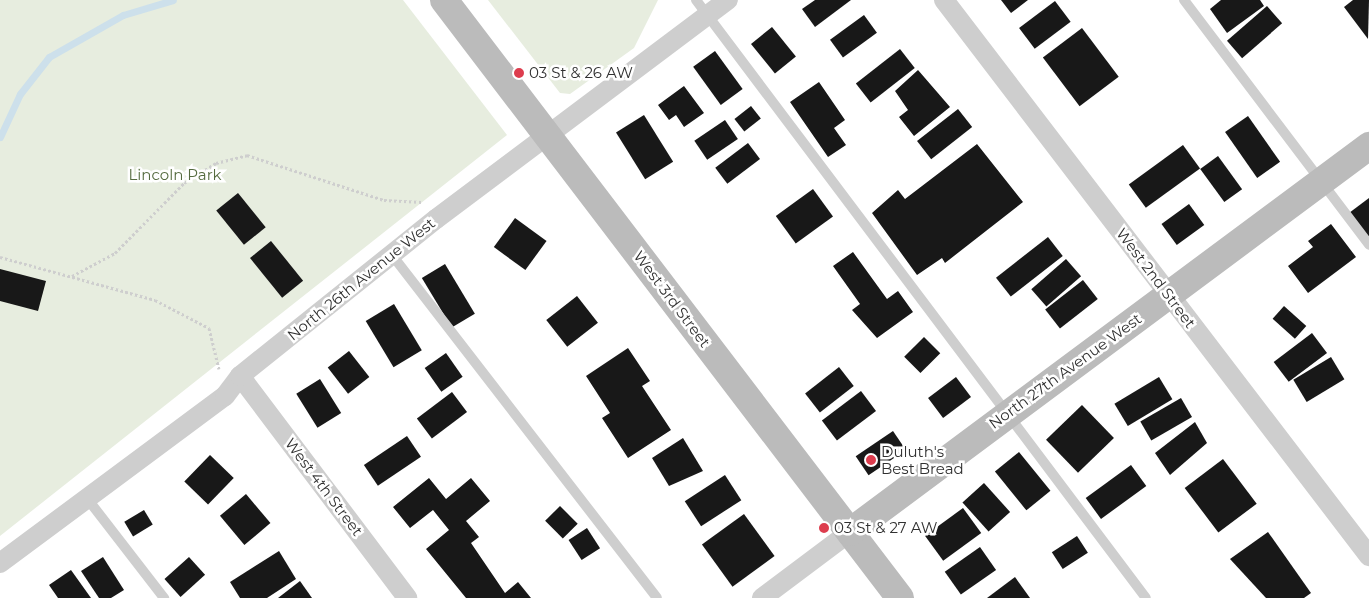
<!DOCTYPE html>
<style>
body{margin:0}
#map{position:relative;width:1369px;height:598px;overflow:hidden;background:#fff;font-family:Montserrat,sans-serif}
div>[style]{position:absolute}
.green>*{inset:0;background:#e7eddf}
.stream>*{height:7px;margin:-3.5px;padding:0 3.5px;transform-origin:3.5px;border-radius:3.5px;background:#cde0eb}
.building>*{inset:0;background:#181818;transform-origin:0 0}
.path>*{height:3px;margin-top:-1.5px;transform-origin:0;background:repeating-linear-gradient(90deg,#cecece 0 2.5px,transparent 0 5px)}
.lane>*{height:10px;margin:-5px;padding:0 5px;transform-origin:5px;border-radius:5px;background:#cecece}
.street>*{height:20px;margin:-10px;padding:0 10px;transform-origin:10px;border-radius:10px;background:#cecece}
.secondary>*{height:28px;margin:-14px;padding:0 14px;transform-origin:14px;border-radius:14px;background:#bbb}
.dots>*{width:14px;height:14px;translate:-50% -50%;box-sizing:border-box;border:2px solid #fff;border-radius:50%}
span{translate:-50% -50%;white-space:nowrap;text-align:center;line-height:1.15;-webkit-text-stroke:5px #fff;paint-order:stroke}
.poi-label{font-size:15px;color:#313131}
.left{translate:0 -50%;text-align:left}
.park-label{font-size:15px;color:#556b3f}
.street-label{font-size:15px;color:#313131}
</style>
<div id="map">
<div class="green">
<div style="clip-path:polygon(0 0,403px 0,507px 135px,0 536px)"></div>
<div style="clip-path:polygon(488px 0,658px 0,634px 48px,570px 94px,560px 93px)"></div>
</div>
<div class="stream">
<div style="left:0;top:137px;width:47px;rotate:-65.1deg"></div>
<div style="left:20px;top:94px;width:47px;rotate:-51.9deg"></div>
<div style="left:49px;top:57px;width:85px;rotate:-29.6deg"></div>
<div style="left:123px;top:15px;width:52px;rotate:-16.7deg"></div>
</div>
<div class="building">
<div style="clip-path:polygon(815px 0,851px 0,815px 27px,802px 9px)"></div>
<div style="clip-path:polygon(1001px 0,1028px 0,1011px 13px)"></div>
<div style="clip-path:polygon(1221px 0,1260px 0,1264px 6px,1227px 33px,1210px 9px)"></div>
<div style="clip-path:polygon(1353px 0,1369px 0,1368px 39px,1344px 7px)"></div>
<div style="left:1055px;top:1px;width:26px;height:45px;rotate:53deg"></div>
<div style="left:1267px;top:6px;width:23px;height:53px;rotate:49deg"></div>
<div style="left:864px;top:15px;width:22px;height:42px;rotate:54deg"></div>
<div style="left:772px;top:27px;width:38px;height:27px;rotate:51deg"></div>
<div style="left:1082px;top:28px;width:61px;height:49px;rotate:53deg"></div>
<div style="left:900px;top:49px;width:24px;height:56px;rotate:52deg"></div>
<div style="left:715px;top:51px;width:47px;height:27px;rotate:54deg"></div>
<div style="clip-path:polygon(918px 70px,950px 107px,914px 136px,899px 117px,908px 110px,895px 91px)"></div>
<div style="clip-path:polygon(819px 82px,845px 120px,834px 128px,846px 145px,828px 157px,790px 102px)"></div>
<div style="clip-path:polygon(684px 86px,704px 113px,684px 127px,676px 115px,669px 120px,658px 105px)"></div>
<div style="left:751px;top:106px;width:16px;height:21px;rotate:52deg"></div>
<div style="left:958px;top:109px;width:23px;height:52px;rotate:52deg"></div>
<div style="left:644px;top:115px;width:55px;height:33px;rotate:58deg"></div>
<div style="left:1248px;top:116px;width:56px;height:28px;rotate:55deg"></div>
<div style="left:725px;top:120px;width:23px;height:37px;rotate:56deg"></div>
<div style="left:748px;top:143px;width:20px;height:41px;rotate:53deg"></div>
<div style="clip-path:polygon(977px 144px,1023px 202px,945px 263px,942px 258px,917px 275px,872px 213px,898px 190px,905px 199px)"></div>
<div style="left:1183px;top:145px;width:29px;height:67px;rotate:54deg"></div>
<div style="left:1218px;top:156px;width:41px;height:22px;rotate:54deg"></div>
<div style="left:813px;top:189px;width:34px;height:46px;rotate:54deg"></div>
<div style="left:238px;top:193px;width:44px;height:28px;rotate:51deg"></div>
<div style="clip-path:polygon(1369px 198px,1369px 240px,1349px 213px)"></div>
<div style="left:1189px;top:204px;width:26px;height:34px;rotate:54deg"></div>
<div style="left:515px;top:218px;width:39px;height:36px;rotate:36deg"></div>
<div style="clip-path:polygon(1331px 224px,1356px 257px,1308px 293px,1288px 266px,1313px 247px,1308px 241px)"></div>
<div style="left:1048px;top:237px;width:24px;height:66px;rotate:52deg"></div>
<div style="left:271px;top:241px;width:51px;height:27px;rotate:51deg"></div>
<div style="clip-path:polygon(853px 252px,887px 299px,898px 291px,913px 312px,877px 338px,852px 310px,860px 304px,833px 266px)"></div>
<div style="left:1066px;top:259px;width:23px;height:46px;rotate:49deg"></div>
<div style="left:445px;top:264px;width:58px;height:27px;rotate:59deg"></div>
<div style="clip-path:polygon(0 269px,46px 281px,38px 311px,0 301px)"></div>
<div style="left:1083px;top:280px;width:24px;height:48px;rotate:52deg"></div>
<div style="left:577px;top:296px;width:34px;height:39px;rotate:52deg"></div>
<div style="left:394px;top:304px;width:54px;height:33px;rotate:59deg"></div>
<div style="left:1284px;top:306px;width:30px;height:17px;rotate:42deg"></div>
<div style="left:1312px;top:333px;width:25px;height:48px;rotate:53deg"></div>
<div style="left:924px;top:337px;width:23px;height:28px;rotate:45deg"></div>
<div style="clip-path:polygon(628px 348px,650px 381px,642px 386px,671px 430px,628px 458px,602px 418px,610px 413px,586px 376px)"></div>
<div style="left:349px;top:351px;width:33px;height:27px;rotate:52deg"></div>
<div style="left:446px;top:353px;width:29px;height:26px;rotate:55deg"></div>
<div style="left:1331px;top:357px;width:26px;height:44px;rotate:59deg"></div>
<div style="left:839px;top:367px;width:24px;height:43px;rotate:52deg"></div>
<div style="left:956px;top:377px;width:25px;height:35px;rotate:53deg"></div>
<div style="left:1159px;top:377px;width:26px;height:52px;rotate:59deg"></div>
<div style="left:320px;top:379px;width:40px;height:28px;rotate:58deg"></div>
<div style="left:861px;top:391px;width:25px;height:49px;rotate:53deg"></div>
<div style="left:452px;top:392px;width:25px;height:44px;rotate:53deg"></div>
<div style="left:1181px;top:398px;width:22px;height:47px;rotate:60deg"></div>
<div style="left:1082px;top:405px;width:46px;height:50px;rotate:46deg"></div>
<div style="clip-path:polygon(1195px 422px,1207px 443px,1170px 475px,1155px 453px)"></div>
<div style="left:893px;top:431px;width:23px;height:45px;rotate:56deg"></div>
<div style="left:407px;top:436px;width:25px;height:52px;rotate:56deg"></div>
<div style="clip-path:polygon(683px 438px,703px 471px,669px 486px,652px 458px)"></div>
<div style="left:1019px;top:452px;width:50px;height:31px;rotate:51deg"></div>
<div style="left:210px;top:455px;width:33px;height:37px;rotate:44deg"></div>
<div style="left:1223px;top:459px;width:56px;height:48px;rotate:53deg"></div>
<div style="left:1131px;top:465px;width:26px;height:56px;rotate:54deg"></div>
<div style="left:725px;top:475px;width:30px;height:48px;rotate:57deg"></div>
<div style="clip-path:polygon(429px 478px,446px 499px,471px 478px,490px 501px,466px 521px,479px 537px,471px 543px,505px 593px,518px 582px,531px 598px,466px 598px,426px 549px,449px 530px,433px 510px,410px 528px,393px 507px)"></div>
<div style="left:984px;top:483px;width:39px;height:29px;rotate:48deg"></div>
<div style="left:246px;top:494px;width:38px;height:34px;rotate:50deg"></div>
<div style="left:560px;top:506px;width:25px;height:21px;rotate:45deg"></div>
<div style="left:963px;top:508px;width:31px;height:47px;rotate:54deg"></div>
<div style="left:144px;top:510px;width:17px;height:23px;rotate:59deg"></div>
<div style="left:744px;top:514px;width:52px;height:52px;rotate:54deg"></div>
<div style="left:587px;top:528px;width:24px;height:22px;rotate:57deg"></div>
<div style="clip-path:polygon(1268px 532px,1311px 593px,1304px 598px,1266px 598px,1230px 559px)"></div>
<div style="left:1077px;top:536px;width:20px;height:30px;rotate:57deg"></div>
<div style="left:980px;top:547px;width:28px;height:43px;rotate:55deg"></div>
<div style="clip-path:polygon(279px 551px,296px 579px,267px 598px,240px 598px,230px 582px)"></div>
<div style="clip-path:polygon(103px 557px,124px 590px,111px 598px,99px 598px,81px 571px)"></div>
<div style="left:189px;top:557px;width:24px;height:33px;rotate:48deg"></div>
<div style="clip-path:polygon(71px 570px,91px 598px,58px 598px,49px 585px)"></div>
<div style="clip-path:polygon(1015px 577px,1030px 598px,987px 598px)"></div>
<div style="clip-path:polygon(300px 581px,312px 598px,278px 598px)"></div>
</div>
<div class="path">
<div style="left:0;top:257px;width:161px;rotate:15.5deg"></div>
<div style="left:155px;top:300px;width:61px;rotate:27.4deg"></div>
<div style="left:209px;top:328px;width:42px;rotate:76.3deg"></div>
<div style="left:72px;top:276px;width:49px;rotate:-28.1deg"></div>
<div style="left:115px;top:253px;width:98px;rotate:-45.4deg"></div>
<div style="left:184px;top:183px;width:38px;rotate:-32deg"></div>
<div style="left:216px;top:163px;width:32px;rotate:-14deg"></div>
<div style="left:247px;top:155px;width:144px;rotate:18.2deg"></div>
<div style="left:384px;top:200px;width:38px;rotate:3deg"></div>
</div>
<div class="lane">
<div style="left:696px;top:0;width:748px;rotate:53.04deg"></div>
<div style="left:1184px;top:0;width:307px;rotate:52.9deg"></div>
<div style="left:392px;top:255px;width:433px;rotate:52.3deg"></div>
<div style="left:86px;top:497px;width:128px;rotate:52.3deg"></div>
</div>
<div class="street">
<div style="left:944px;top:0;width:700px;rotate:52.61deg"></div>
<div style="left:240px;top:376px;width:278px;rotate:53deg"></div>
<div style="left:0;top:563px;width:280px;rotate:-36.6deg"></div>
<div style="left:225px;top:396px;width:25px;rotate:-53deg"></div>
<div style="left:240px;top:376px;width:251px;rotate:-38.7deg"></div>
<div style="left:436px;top:219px;width:365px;rotate:-36.9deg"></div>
<div style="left:762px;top:598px;width:110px;rotate:-36.9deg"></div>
</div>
<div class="secondary">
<div style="left:444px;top:0;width:752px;rotate:52.67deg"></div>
<div style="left:850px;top:532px;width:647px;rotate:-36.64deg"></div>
</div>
<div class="dots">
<div style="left:519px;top:73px;background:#dd3d4e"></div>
<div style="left:871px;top:460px;background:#dd3d4e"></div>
<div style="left:824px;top:528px;background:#dd3d4e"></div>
</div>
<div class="poi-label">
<span class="left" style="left:529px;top:73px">03 St &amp; 26 AW</span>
<span class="left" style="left:881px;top:460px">Duluth's<br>Best Bread</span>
<span class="left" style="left:834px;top:528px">03 St &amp; 27 AW</span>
</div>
<div class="park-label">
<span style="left:175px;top:175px">Lincoln Park</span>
</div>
<div class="street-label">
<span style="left:1156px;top:278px;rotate:53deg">West 2nd Street</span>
<span style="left:361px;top:279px;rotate:-39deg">North 26th Avenue West</span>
<span style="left:672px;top:299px;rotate:53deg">West 3rd Street</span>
<span style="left:1065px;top:371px;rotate:-36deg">North 27th Avenue West</span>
<span style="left:324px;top:487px;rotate:53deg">West 4th Street</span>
</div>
</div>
